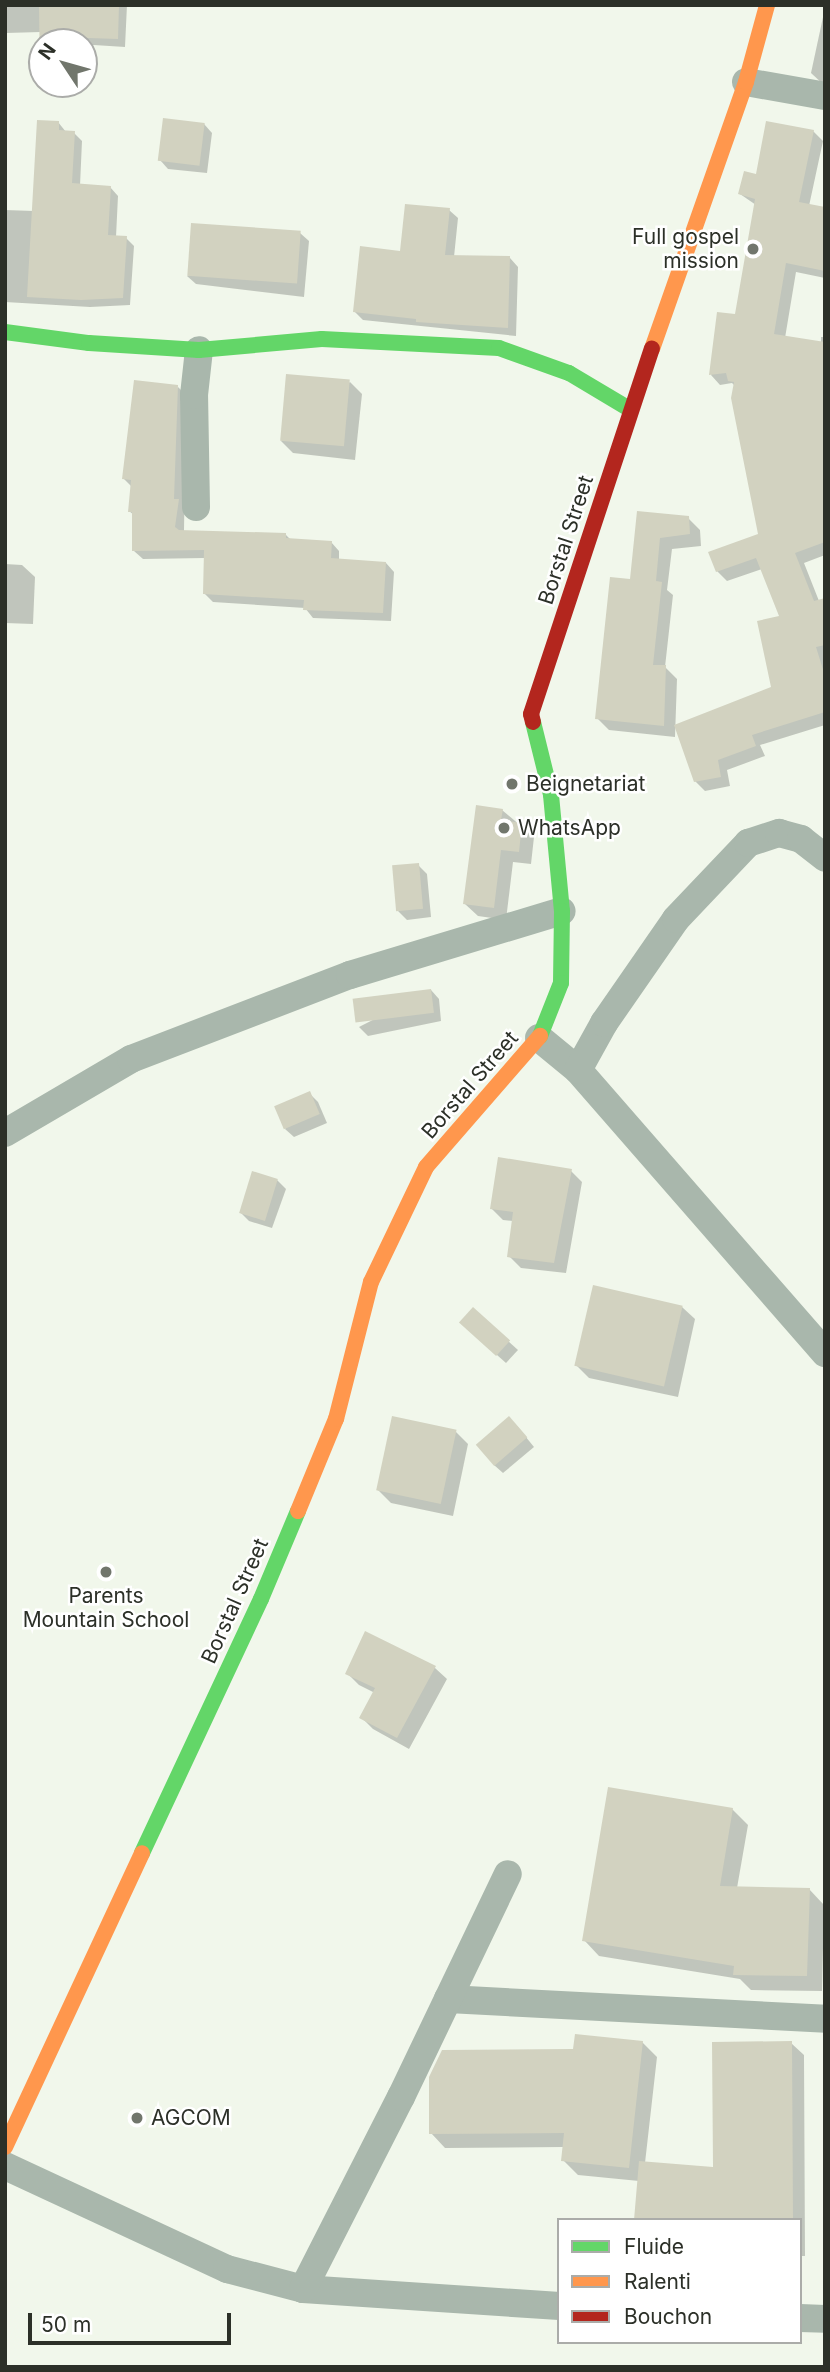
<!DOCTYPE html>
<style>
body{margin:0}
#map{position:relative;width:830px;height:2372px;overflow:hidden;background:#f1f7eb;font-family:Inter,sans-serif}
div>[style]{position:absolute}
.shadow>*{inset:0;background:#0003}
.building>*{inset:0;background:#d2d2c0;transform-origin:0 0}
.street>*{height:28px;margin:-14px;padding:0 14px;transform-origin:14px;border-radius:14px;background:#a9b7ac}
.fast>*{height:16px;margin:-8px;padding:0 8px;transform-origin:8px;border-radius:8px;background:#63d668}
.slow>*{height:16px;margin:-8px;padding:0 8px;transform-origin:8px;border-radius:8px;background:#ff974d}
.jam>*{height:16px;margin:-8px;padding:0 8px;transform-origin:8px;border-radius:8px;background:#b3261e}
.dots>*{width:19px;height:19px;translate:-50% -50%;box-sizing:border-box;border:4px solid #fff;border-radius:50%}
span{translate:-50% -50%;white-space:nowrap;text-align:center;line-height:1.15;-webkit-text-stroke:5px #fff;paint-order:stroke}
.poi-label{font-size:21px;color:#2c3028}
.right{translate:-100% -50%;text-align:right}
.left{translate:0 -50%;text-align:left}
.street-label{font-size:21px;color:#2c3028}
.frame{position:absolute;inset:0;border:7px solid #2c3028;pointer-events:none}
.legend{position:absolute;left:557px;top:2218px;width:245px;height:126px;box-sizing:border-box;background:#fff;border:2px solid #abaca9;margin:0;padding:9px 12px;list-style:none;font-size:21px;color:#2c3028}
.legend li{display:flex;align-items:center;gap:14px;height:35px}
.legend b{width:35px;border:2px solid #abaca9}
.north{position:absolute;left:28px;top:28px;width:70px;height:70px;box-sizing:border-box;background:#fff;border:2px solid #abaca9;border-radius:50%;rotate:306deg;font-size:19px;font-weight:700;line-height:28px;text-align:center;color:#2c3028}
.north::after{content:'';display:block;margin:auto;width:24px;height:32px;background:#71766c;clip-path:polygon(50% 0,100% 100%,50% 72%,0 100%)}
.scale{position:absolute;left:28px;top:2313px;width:203px;height:32px;box-sizing:border-box;border:4px solid #2c3028;border-top:0;padding-left:9px;font-size:21px;line-height:24px;white-space:nowrap;color:#2c3028;-webkit-text-stroke:5px #fff;paint-order:stroke}
</style>
<div id="map">
<div class="shadow">
<div style="clip-path:polygon(5px 5px,127px 5px,125px 47px,47px 42px,41px 32px,6px 33px,5px 81px)"></div>
<div style="clip-path:polygon(823px 17px,825px 18px,825px 86px,811px 73px)"></div>
<div style="clip-path:polygon(58px 122px,66px 132px,74px 133px,82px 141px,80px 186px,110px 187px,118px 196px,116px 237px,126px 238px,134px 246px,130px 305px,90px 307px,5px 302px,5px 210px,34px 211px)"></div>
<div style="clip-path:polygon(204px 124px,212px 133px,207px 173px,168px 169px,160px 160px)"></div>
<div style="clip-path:polygon(813px 131px,823px 141px,809px 206px,825px 209px,825px 278px,796px 272px,785px 338px,821px 343px,821px 337px,825px 337px,825px 555px,804px 563px,819px 601px,825px 600px,825px 725px,760px 745px,765px 756px,727px 770px,730px 786px,705px 791px,695px 781px,773px 688px,781px 617px,762px 569px,727px 581px,717px 571px,760px 535px,735px 386px,732px 383px,720px 385px,711px 375px,737px 316px,756px 205px,740px 194px)"></div>
<div style="clip-path:polygon(449px 210px,458px 218px,454px 257px,510px 258px,518px 267px,516px 336px,363px 320px,354px 311px,402px 252px)"></div>
<div style="clip-path:polygon(300px 233px,309px 241px,304px 297px,196px 284px,187px 276px)"></div>
<div style="clip-path:polygon(350px 382px,362px 394px,355px 460px,293px 453px,281px 441px)"></div>
<div style="clip-path:polygon(178px 387px,186px 395px,184px 532px,286px 535px,291px 540px,331px 542px,339px 551px,339px 561px,386px 563px,394px 572px,391px 621px,313px 618px,305px 608px,213px 602px,204px 593px,205px 558px,143px 559px,134px 551px,134px 515px,129px 511px,132px 487px,124px 479px)"></div>
<div style="clip-path:polygon(638px 513px,688px 518px,700px 530px,701px 546px,672px 549px,667px 590px,673px 595px,665px 667px,677px 679px,675px 737px,609px 730px,597px 718px,632px 581px)"></div>
<div style="clip-path:polygon(5px 564px,22px 565px,35px 577px,33px 624px,5px 623px)"></div>
<div style="clip-path:polygon(502px 810px,534px 837px,531px 864px,513px 862px,506px 920px,478px 916px,465px 904px)"></div>
<div style="clip-path:polygon(418px 865px,427px 874px,431px 917px,407px 920px,398px 911px)"></div>
<div style="clip-path:polygon(431px 990px,439px 999px,441px 1021px,368px 1036px,359px 1027px)"></div>
<div style="clip-path:polygon(309px 1093px,318px 1102px,327px 1123px,294px 1137px,285px 1129px)"></div>
<div style="clip-path:polygon(571px 1171px,582px 1182px,566px 1273px,521px 1268px,509px 1256px,513px 1221px,503px 1220px,491px 1208px)"></div>
<div style="clip-path:polygon(277px 1180px,286px 1189px,272px 1228px,249px 1221px,240px 1212px)"></div>
<div style="clip-path:polygon(682px 1307px,695px 1319px,678px 1397px,589px 1378px,576px 1365px)"></div>
<div style="clip-path:polygon(473px 1310px,518px 1350px,506px 1363px,470px 1331px)"></div>
<div style="clip-path:polygon(517px 1426px,534px 1447px,503px 1473px,494px 1465px)"></div>
<div style="clip-path:polygon(455px 1431px,468px 1444px,453px 1516px,391px 1503px,378px 1490px)"></div>
<div style="clip-path:polygon(366px 1634px,435px 1668px,447px 1679px,409px 1749px,373px 1729px,362px 1718px,375px 1693px,359px 1685px,347px 1673px)"></div>
<div style="clip-path:polygon(732px 1809px,748px 1825px,737px 1888px,809px 1889px,824px 1905px,822px 1991px,751px 1990px,740px 1979px,599px 1956px,584px 1940px)"></div>
<div style="clip-path:polygon(642px 2042px,657px 2057px,645px 2163px,714px 2169px,791px 2043px,804px 2055px,805px 2256px,800px 2256px,800px 2220px,636px 2220px,639px 2181px,578px 2175px,563px 2160px,564px 2147px,445px 2148px,431px 2133px,575px 2051px)"></div>
</div>
<div class="building">
<div style="clip-path:polygon(39px 5px,119px 5px,118px 39px,59px 37px,59px 42px,42px 42px,40px 79px)"></div>
<div style="left:163px;top:118px;width:42px;height:43px;rotate:7deg"></div>
<div style="clip-path:polygon(37px 120px,59px 121px,59px 130px,75px 131px,72px 183px,111px 186px,108px 235px,127px 236px,123px 298px,81px 300px,27px 297px)"></div>
<div style="clip-path:polygon(766px 121px,814px 130px,799px 202px,825px 207px,825px 271px,786px 263px,774px 334px,825px 342px,825px 542px,795px 553px,814px 601px,825px 598px,825px 645px,816px 647px,825px 676px,825px 712px,752px 735px,756px 746px,718px 760px,721px 777px,694px 782px,674px 725px,771px 687px,757px 621px,779px 616px,756px 558px,716px 572px,708px 552px,758px 534px,731px 398px,734px 382px,728px 381px,726px 373px,709px 375px,717px 312px,735px 314px,755px 199px,738px 194px,744px 171px,756px 174px)"></div>
<div style="clip-path:polygon(405px 204px,450px 208px,445px 255px,510px 256px,508px 328px,416px 322px,416px 319px,353px 312px,360px 246px,400px 251px)"></div>
<div style="left:191px;top:223px;width:110px;height:53px;rotate:4deg"></div>
<div style="left:286px;top:374px;width:64px;height:67px;rotate:5deg"></div>
<div style="clip-path:polygon(134px 380px,178px 385px,174px 499px,179px 499px,175px 527px,179px 530px,286px 533px,286px 538px,332px 541px,331px 558px,386px 562px,383px 613px,303px 610px,304px 600px,203px 594px,204px 550px,132px 551px,132px 512px,128px 512px,131px 480px,122px 479px)"></div>
<div style="clip-path:polygon(637px 511px,689px 516px,690px 534px,660px 538px,656px 581px,662px 582px,653px 665px,666px 665px,664px 726px,595px 719px,610px 577px,630px 579px)"></div>
<div style="clip-path:polygon(476px 805px,503px 809px,501px 820px,522px 823px,519px 852px,501px 850px,494px 908px,463px 904px)"></div>
<div style="left:419px;top:863px;width:46px;height:27px;rotate:85deg"></div>
<div style="left:431px;top:989px;width:24px;height:79px;rotate:83deg"></div>
<div style="left:310px;top:1091px;width:25px;height:39px;rotate:67deg"></div>
<div style="clip-path:polygon(498px 1157px,572px 1169px,554px 1263px,507px 1257px,513px 1212px,490px 1209px)"></div>
<div style="left:252px;top:1171px;width:27px;height:44px;rotate:17deg"></div>
<div style="left:593px;top:1285px;width:92px;height:83px;rotate:13deg"></div>
<div style="left:473px;top:1307px;width:50px;height:21px;rotate:42deg"></div>
<div style="left:392px;top:1416px;width:66px;height:76px;rotate:12deg"></div>
<div style="left:509px;top:1416px;width:28px;height:44px;rotate:49deg"></div>
<div style="clip-path:polygon(365px 1631px,436px 1666px,397px 1738px,359px 1718px,375px 1688px,345px 1674px)"></div>
<div style="clip-path:polygon(608px 1787px,733px 1808px,720px 1886px,810px 1888px,807px 1976px,733px 1975px,734px 1966px,582px 1941px)"></div>
<div style="clip-path:polygon(575px 2034px,643px 2041px,629px 2168px,561px 2161px,564px 2133px,429px 2134px,429px 2077px,442px 2050px,573px 2049px)"></div>
<div style="clip-path:polygon(792px 2041px,793px 2220px,634px 2220px,639px 2161px,713px 2167px,712px 2042px)"></div>
</div>
<div class="street">
<div style="left:746px;top:82px;width:80px;rotate:10deg"></div>
<div style="left:196px;top:507px;width:112px;rotate:-91deg"></div>
<div style="left:194px;top:395px;width:45px;rotate:-83.7deg"></div>
<div style="left:539px;top:1038px;width:50px;rotate:39.4deg"></div>
<div style="left:578px;top:1070px;width:376px;rotate:48.9deg"></div>
<div style="left:578px;top:1070px;width:54px;rotate:-61deg"></div>
<div style="left:604px;top:1023px;width:126px;rotate:-55.3deg"></div>
<div style="left:676px;top:919px;width:105px;rotate:-46.5deg"></div>
<div style="left:748px;top:843px;width:33px;rotate:-18deg"></div>
<div style="left:779px;top:833px;width:23px;rotate:15deg"></div>
<div style="left:801px;top:839px;width:31px;rotate:38deg"></div>
<div style="left:5px;top:1133px;width:146px;rotate:-30.4deg"></div>
<div style="left:131px;top:1059px;width:235px;rotate:-21deg"></div>
<div style="left:350px;top:975px;width:221px;rotate:-16.8deg"></div>
<div style="left:448px;top:1999px;width:378px;rotate:3deg"></div>
<div style="left:5px;top:2166px;width:245px;rotate:24.9deg"></div>
<div style="left:227px;top:2269px;width:79px;rotate:14.7deg"></div>
<div style="left:303px;top:2289px;width:257px;rotate:3.8deg"></div>
<div style="left:303px;top:2289px;width:216px;rotate:-63deg"></div>
<div style="left:401px;top:2097px;width:247px;rotate:-64.4deg"></div>
<div style="left:800px;top:2318px;width:25px;rotate:2deg"></div>
</div>
<div class="fast">
<div style="left:5px;top:332px;width:85px;rotate:7.5deg"></div>
<div style="left:89px;top:343px;width:110px;rotate:3.6deg"></div>
<div style="left:199px;top:350px;width:123px;rotate:-5.1deg"></div>
<div style="left:322px;top:339px;width:177px;rotate:2.9deg"></div>
<div style="left:499px;top:348px;width:74px;rotate:19.7deg"></div>
<div style="left:569px;top:373px;width:72px;rotate:30.8deg"></div>
<div style="left:533px;top:722px;width:75px;rotate:76.1deg"></div>
<div style="left:551px;top:795px;width:117px;rotate:84.6deg"></div>
<div style="left:562px;top:911px;width:72px;rotate:90.8deg"></div>
<div style="left:561px;top:983px;width:57px;rotate:111.6deg"></div>
<div style="left:142px;top:1853px;width:280px;rotate:-64.9deg"></div>
<div style="left:261px;top:1599px;width:95px;rotate:-67.2deg"></div>
</div>
<div class="slow">
<div style="left:652px;top:349px;width:283px;rotate:-70.6deg"></div>
<div style="left:746px;top:82px;width:80px;rotate:-74.7deg"></div>
<div style="left:298px;top:1511px;width:100px;rotate:-67.6deg"></div>
<div style="left:336px;top:1419px;width:141px;rotate:-75.7deg"></div>
<div style="left:371px;top:1282px;width:127px;rotate:-64.4deg"></div>
<div style="left:426px;top:1167px;width:174px;rotate:-49deg"></div>
<div style="left:5px;top:2147px;width:324px;rotate:-65deg"></div>
</div>
<div class="jam">
<div style="left:533px;top:722px;width:8px;rotate:-104deg"></div>
<div style="left:531px;top:714px;width:385px;rotate:-71.7deg"></div>
</div>
<div class="dots">
<div style="left:753px;top:249px;background:#71766c"></div>
<div style="left:512px;top:784px;background:#71766c"></div>
<div style="left:504px;top:828px;background:#71766c"></div>
<div style="left:106px;top:1572px;background:#71766c"></div>
<div style="left:137px;top:2118px;background:#71766c"></div>
</div>
<div class="poi-label">
<span class="right" style="left:739px;top:249px">Full gospel<br>mission</span>
<span class="left" style="left:526px;top:784px">Beignetariat</span>
<span class="left" style="left:518px;top:828px">WhatsApp</span>
<span style="left:106px;top:1608px">Parents<br>Mountain School</span>
<span class="left" style="left:151px;top:2118px">AGCOM</span>
</div>
<div class="street-label">
<span style="left:566px;top:540px;rotate:-72deg">Borstal Street</span>
<span style="left:470px;top:1085px;rotate:-49deg">Borstal Street</span>
<span style="left:235px;top:1601px;rotate:-66deg">Borstal Street</span>
</div>
<div class="frame"></div>
<ul class="legend">
<li><b style="height:9px;background:#63d668"></b>Fluide</li>
<li><b style="height:9px;background:#ff974d"></b>Ralenti</li>
<li><b style="height:9px;background:#b3261e"></b>Bouchon</li>
</ul>
<div class="north">N</div>
<div class="scale">50 m</div>
</div>
